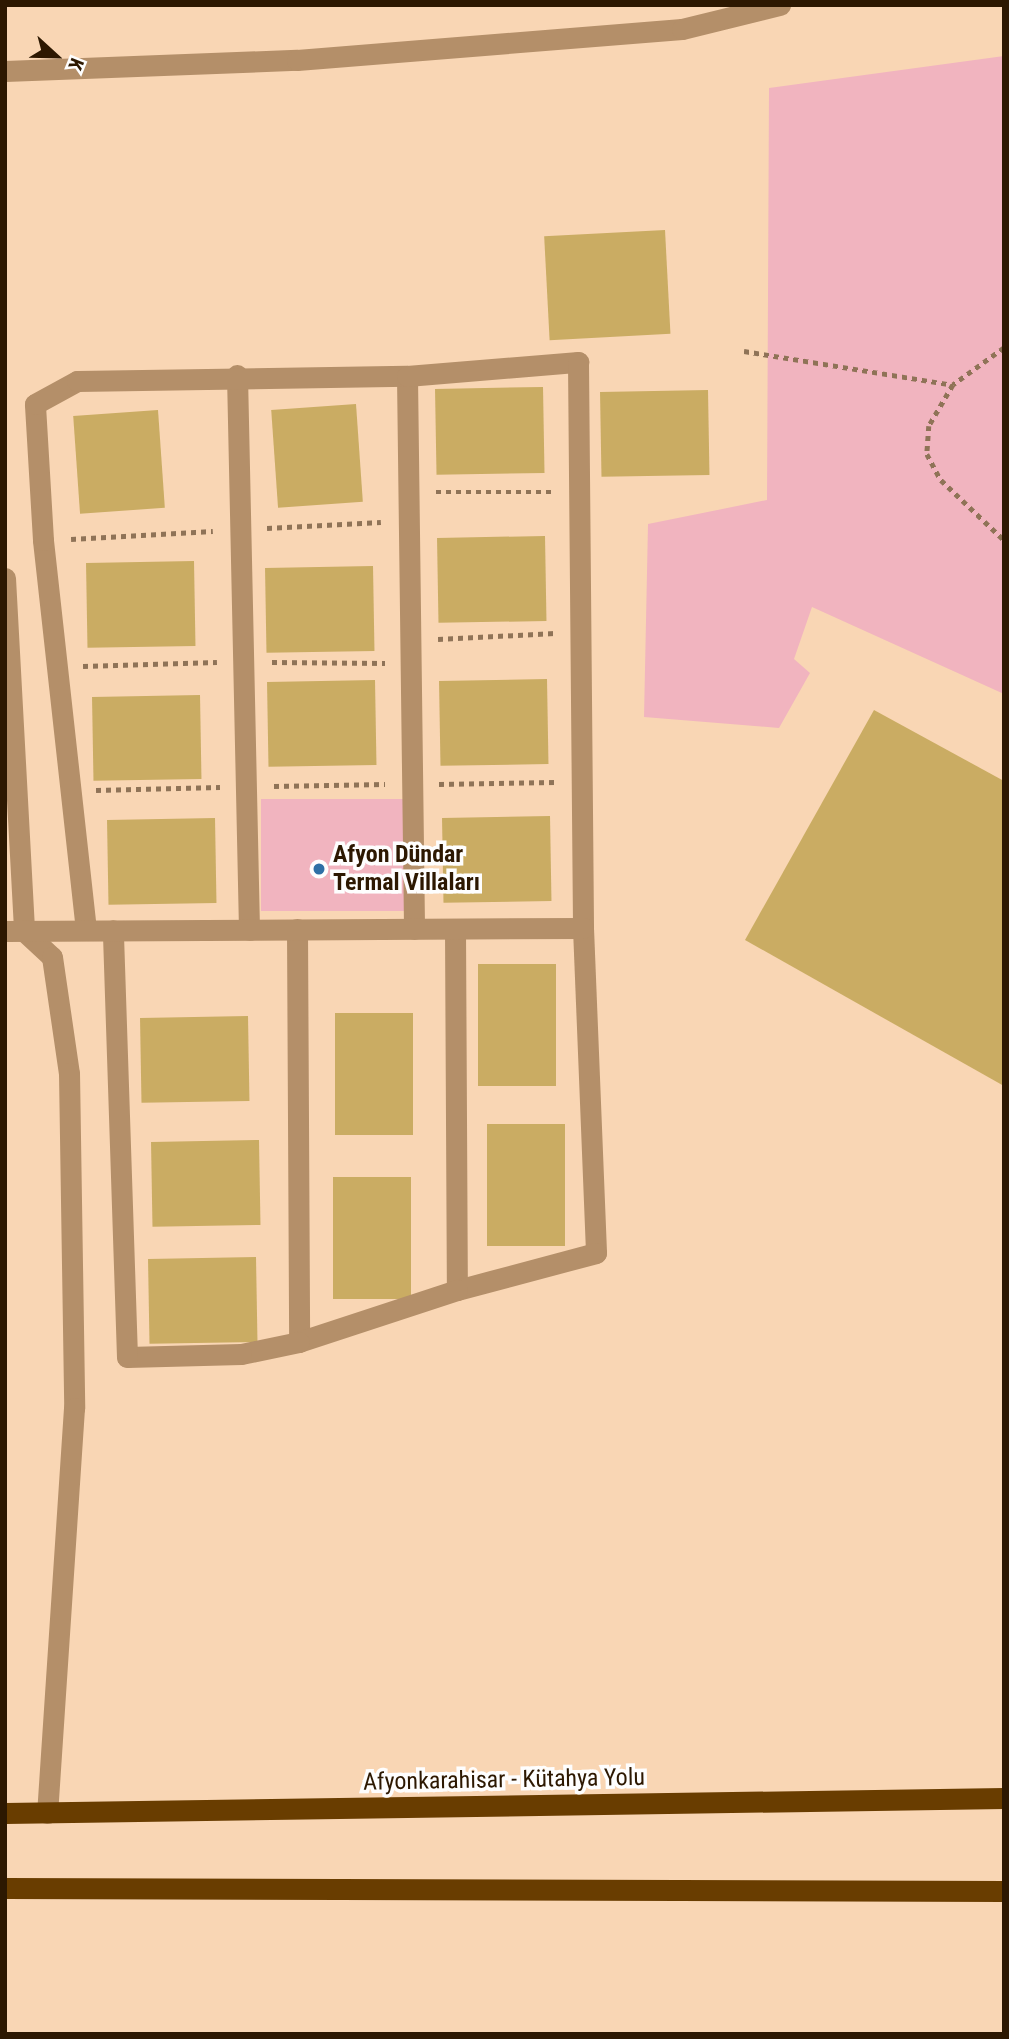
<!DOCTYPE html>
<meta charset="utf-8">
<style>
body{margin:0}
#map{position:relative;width:1009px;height:2039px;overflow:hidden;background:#f9d6b4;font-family:"Roboto Condensed",sans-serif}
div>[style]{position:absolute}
.green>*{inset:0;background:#f1b4bf;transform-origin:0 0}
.building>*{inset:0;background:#caac63;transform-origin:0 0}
.path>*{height:4.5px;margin-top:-2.25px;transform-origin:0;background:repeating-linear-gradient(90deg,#8f7357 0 5px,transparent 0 10px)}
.minor>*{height:21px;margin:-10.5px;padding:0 10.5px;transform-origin:10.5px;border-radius:10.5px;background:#b48f69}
.highway>*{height:21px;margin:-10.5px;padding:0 10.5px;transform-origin:10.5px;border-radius:10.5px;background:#693d00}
.dots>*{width:19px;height:19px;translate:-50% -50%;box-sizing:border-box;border:4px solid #fefefe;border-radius:50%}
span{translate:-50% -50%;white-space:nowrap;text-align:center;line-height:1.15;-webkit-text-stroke:7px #fefefe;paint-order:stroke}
.poi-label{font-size:24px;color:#2d1801;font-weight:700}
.left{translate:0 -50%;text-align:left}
.street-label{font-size:24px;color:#2d1801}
.frame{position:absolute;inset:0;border:7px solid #2d1801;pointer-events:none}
.north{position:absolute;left:21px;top:21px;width:70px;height:70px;-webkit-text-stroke:5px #fefefe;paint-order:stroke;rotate:112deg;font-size:19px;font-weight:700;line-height:28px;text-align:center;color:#2d1801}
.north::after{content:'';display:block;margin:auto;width:24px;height:32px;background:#2d1801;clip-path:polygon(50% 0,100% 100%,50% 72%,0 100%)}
</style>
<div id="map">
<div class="green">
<div style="clip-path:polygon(1004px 56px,1004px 694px,812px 607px,794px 659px,810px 673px,779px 728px,644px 717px,648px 524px,767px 500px,769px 88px)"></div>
<div style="left:404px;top:799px;width:112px;height:143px;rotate:90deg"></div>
</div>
<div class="building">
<div style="left:665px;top:230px;width:104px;height:121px;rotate:87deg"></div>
<div style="left:543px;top:387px;width:86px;height:108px;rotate:89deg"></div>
<div style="left:708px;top:390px;width:85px;height:108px;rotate:89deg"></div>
<div style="left:356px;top:404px;width:98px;height:85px;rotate:86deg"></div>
<div style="left:158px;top:410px;width:98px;height:85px;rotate:86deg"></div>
<div style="left:545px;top:536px;width:85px;height:108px;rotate:89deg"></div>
<div style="left:194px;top:561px;width:85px;height:108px;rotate:89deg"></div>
<div style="left:373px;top:566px;width:85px;height:108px;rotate:89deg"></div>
<div style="left:547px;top:679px;width:85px;height:108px;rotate:89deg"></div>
<div style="left:375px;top:680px;width:85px;height:108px;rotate:89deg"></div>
<div style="left:200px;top:695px;width:84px;height:108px;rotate:89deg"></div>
<div style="clip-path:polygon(874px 710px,1004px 781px,1004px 1086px,745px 940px)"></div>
<div style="left:550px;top:816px;width:85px;height:108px;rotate:89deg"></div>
<div style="left:215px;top:818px;width:85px;height:108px;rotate:89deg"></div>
<div style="left:556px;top:964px;width:122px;height:78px;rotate:90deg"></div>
<div style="left:335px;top:1013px;width:78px;height:122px"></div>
<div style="left:248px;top:1016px;width:85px;height:108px;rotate:89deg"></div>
<div style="left:565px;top:1124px;width:122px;height:78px;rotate:90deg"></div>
<div style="left:259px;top:1140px;width:85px;height:108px;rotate:89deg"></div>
<div style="left:333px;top:1177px;width:78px;height:122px"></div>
<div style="left:256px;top:1257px;width:85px;height:108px;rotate:89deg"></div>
</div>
<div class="path">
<div style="left:1004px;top:348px;width:63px;rotate:144deg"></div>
<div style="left:953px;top:385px;width:48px;rotate:120.3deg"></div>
<div style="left:929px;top:426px;width:28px;rotate:94deg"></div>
<div style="left:927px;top:454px;width:30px;rotate:62deg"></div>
<div style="left:941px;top:480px;width:87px;rotate:43.6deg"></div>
<div style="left:744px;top:351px;width:212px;rotate:9.2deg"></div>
<div style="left:436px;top:492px;width:118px"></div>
<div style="left:267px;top:528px;width:114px;rotate:-3deg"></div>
<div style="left:71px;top:539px;width:142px;rotate:-3.2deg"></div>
<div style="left:438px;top:639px;width:117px;rotate:-2.9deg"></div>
<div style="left:272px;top:662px;width:113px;rotate:0.5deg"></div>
<div style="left:83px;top:666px;width:134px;rotate:-1.7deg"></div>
<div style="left:439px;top:784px;width:117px;rotate:-1deg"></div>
<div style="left:274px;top:786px;width:111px;rotate:-1deg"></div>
<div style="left:96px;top:790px;width:124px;rotate:-1.4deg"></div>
</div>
<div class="minor">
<div style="left:5px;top:71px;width:292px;rotate:-2.2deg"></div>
<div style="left:297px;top:60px;width:386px;rotate:-4.6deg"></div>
<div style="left:682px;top:29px;width:101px;rotate:-13.8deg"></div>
<div style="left:237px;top:375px;width:555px;rotate:88.76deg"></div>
<div style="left:407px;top:376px;width:553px;rotate:89.27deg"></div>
<div style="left:5px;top:578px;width:354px;rotate:86.9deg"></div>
<div style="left:24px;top:931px;width:38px;rotate:43deg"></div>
<div style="left:52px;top:957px;width:117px;rotate:81.7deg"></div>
<div style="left:69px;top:1073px;width:335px;rotate:89.1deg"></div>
<div style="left:74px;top:1408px;width:406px;rotate:93.8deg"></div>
<div style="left:297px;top:929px;width:413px;rotate:89.7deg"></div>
<div style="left:455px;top:929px;width:361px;rotate:89.7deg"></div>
<div style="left:86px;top:930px;width:392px;rotate:-96.3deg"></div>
<div style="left:43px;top:540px;width:136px;rotate:-93.4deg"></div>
<div style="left:35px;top:404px;width:48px;rotate:-28.7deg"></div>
<div style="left:77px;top:381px;width:330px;rotate:-0.9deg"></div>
<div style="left:407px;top:376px;width:172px;rotate:-4.7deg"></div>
<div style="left:578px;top:362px;width:566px;rotate:89.49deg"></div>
<div style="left:583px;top:928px;width:325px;rotate:87.7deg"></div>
<div style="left:596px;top:1253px;width:144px;rotate:165.1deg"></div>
<div style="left:457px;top:1290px;width:166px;rotate:161.8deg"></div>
<div style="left:299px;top:1342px;width:59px;rotate:168.3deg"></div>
<div style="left:241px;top:1354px;width:114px;rotate:178.5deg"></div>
<div style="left:127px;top:1357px;width:427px;rotate:-91.9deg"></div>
<div style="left:5px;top:931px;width:578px;rotate:-0.3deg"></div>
</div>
<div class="highway">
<div style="left:5px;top:1813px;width:999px;rotate:-0.86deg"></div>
<div style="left:5px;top:1888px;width:999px;rotate:0.17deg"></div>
</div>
<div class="dots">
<div style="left:319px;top:869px;background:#2f70a6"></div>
</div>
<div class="poi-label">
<span class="left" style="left:333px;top:869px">Afyon Dündar<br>Termal Villaları</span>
</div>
<div class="street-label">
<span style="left:504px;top:1780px;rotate:-1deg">Afyonkarahisar - Kütahya Yolu</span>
</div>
<div class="frame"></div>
<div class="north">K</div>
</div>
